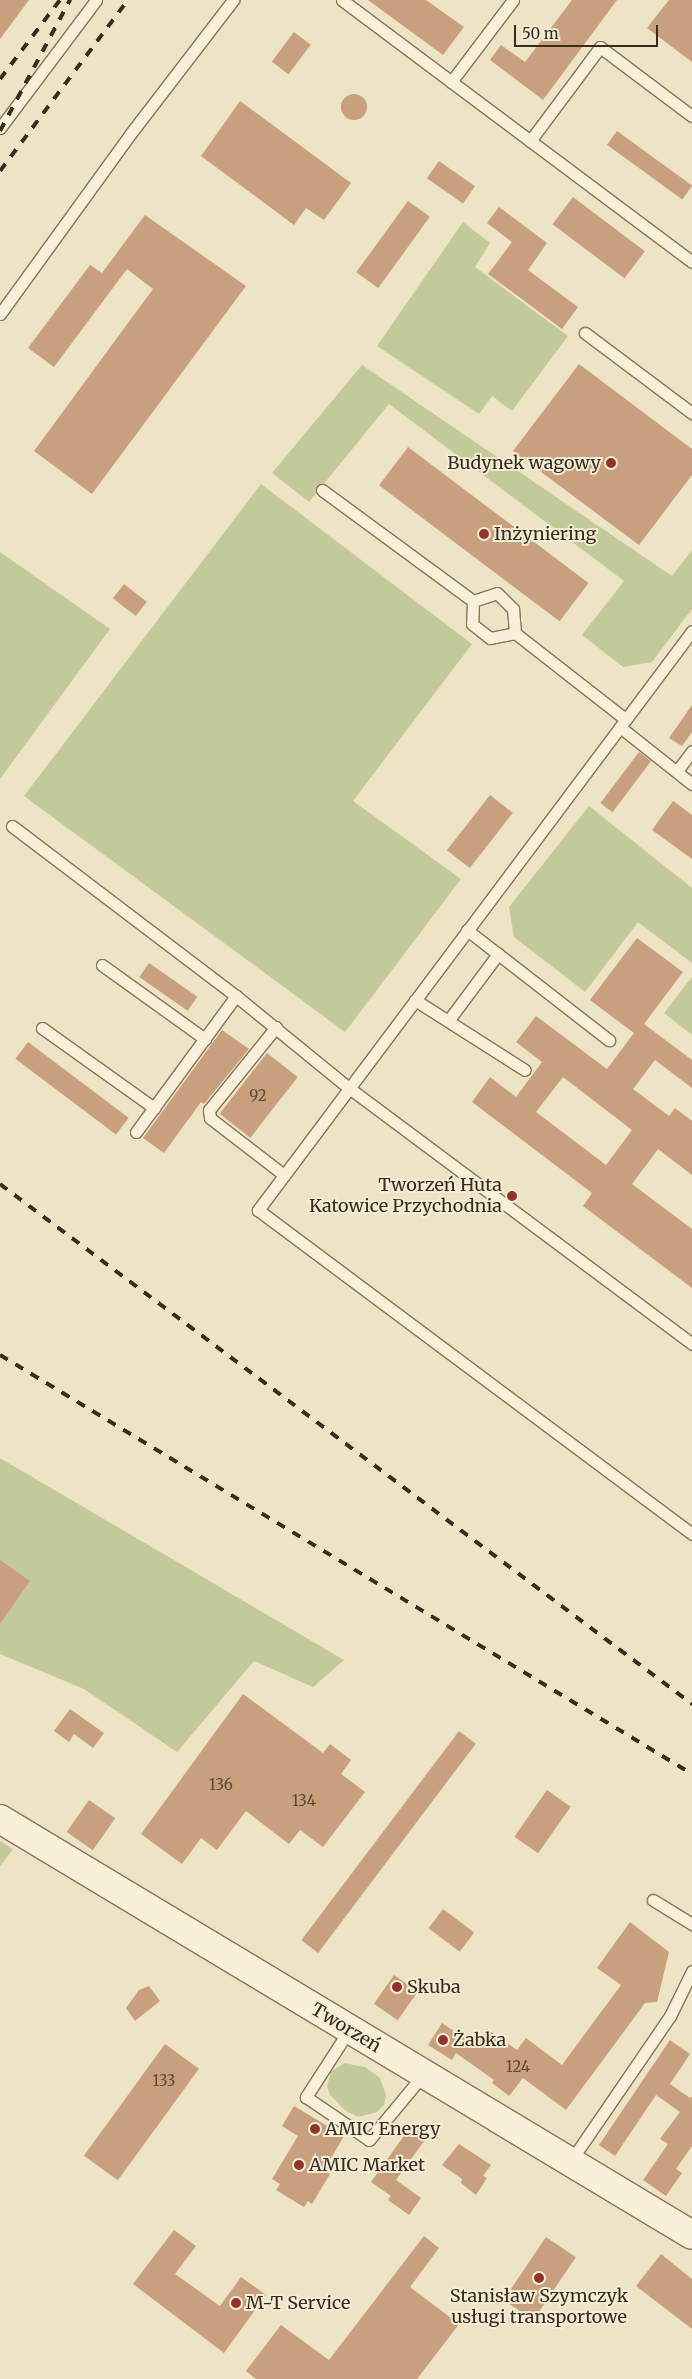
<!DOCTYPE html>
<meta charset="utf-8">
<style>
body{margin:0}
#map{position:relative;width:692px;height:2379px;overflow:hidden;background:#ede3c5;font-family:Merriweather,serif}
div>[style]{position:absolute}
.green>*{inset:0;background:#c3ca9a}
.building>*{inset:0;background:#c9a07d;transform-origin:0 0}
.round{border-radius:50%}
.roads{filter:drop-shadow(1px 0 #87755c) drop-shadow(-1px 0 #87755c) drop-shadow(0 1px #87755c) drop-shadow(0 -1px #87755c)}
.lane>*{height:11px;margin:-5.5px;padding:0 5.5px;transform-origin:5.5px;border-radius:5.5px;background:#f8f0d8}
.secondary>*{height:28px;margin:-14px;padding:0 14px;transform-origin:14px;border-radius:14px;background:#f8f0d8}
.rail>*{height:4px;margin-top:-2px;transform-origin:0;background:repeating-linear-gradient(90deg,#382c1f 0 9px,transparent 0 18px)}
.dots>*{width:14px;height:14px;translate:-50% -50%;box-sizing:border-box;border:2px solid #f4edd5;border-radius:50%}
span{translate:-50% -50%;white-space:nowrap;text-align:center;line-height:1.15;-webkit-text-stroke:4px #f4edd5;paint-order:stroke}
.number-label{font-size:15px;color:#5c4936}
.number-label span{-webkit-text-stroke-width:0}
.poi-label{font-size:18px;color:#382c1f}
.right{translate:-100% -50%;text-align:right}
.left{translate:0 -50%;text-align:left}
.street-label{font-size:18px;color:#382c1f}
.scale{position:absolute;left:514px;top:25px;width:144px;height:22px;box-sizing:border-box;border:2px solid #382c1f;border-top:0;padding-left:6px;font-size:15px;line-height:18px;white-space:nowrap;color:#382c1f;-webkit-text-stroke:4px #f4edd5;paint-order:stroke}
</style>
<div id="map">
<div class="green">
<div style="clip-path:polygon(463px 222px,490px 243px,475px 267px,568px 336px,512px 411px,492px 396px,479px 414px,377px 346px)"></div>
<div style="clip-path:polygon(362px 365px,672px 576px,692px 550px,692px 609px,652px 662px,623px 667px,582px 635px,624px 581px,389px 404px,309px 502px,272px 473px)"></div>
<div style="clip-path:polygon(261px 484px,472px 644px,353px 801px,461px 879px,345px 1032px,24px 796px)"></div>
<div style="clip-path:polygon(0 552px,110px 629px,0 779px)"></div>
<div style="clip-path:polygon(589px 806px,692px 888px,692px 963px,638px 922px,585px 992px,514px 937px,509px 907px)"></div>
<div style="clip-path:polygon(692px 977px,692px 1033px,691px 1034px,664px 1013px)"></div>
<div style="clip-path:polygon(0 1458px,344px 1660px,313px 1687px,254px 1661px,177px 1752px,84px 1689px,0 1654px)"></div>
<div style="clip-path:polygon(0 1841px,13px 1849px,0 1866px)"></div>
<div style="clip-path:polygon(344px 2063px,365px 2067px,380px 2078px,386px 2095px,384px 2105px,377px 2112px,358px 2117px,346px 2111px,330px 2095px,327px 2086px,331px 2072px)"></div>
</div>
<div class="building">
<div style="clip-path:polygon(0 0,29px 0,0 39px)"></div>
<div style="clip-path:polygon(368px 0,426px 0,464px 27px,443px 55px)"></div>
<div style="clip-path:polygon(572px 0,617px 0,543px 100px,490px 60px,501px 45px,525px 62px)"></div>
<div style="clip-path:polygon(669px 0,692px 0,692px 62px,647px 28px)"></div>
<div style="left:294px;top:32px;width:21px;height:37px;rotate:37deg"></div>
<div class="round" style="left:341px;top:94px;width:26px;height:26px"></div>
<div style="clip-path:polygon(240px 101px,351px 183px,324px 220px,306px 208px,294px 225px,201px 156px)"></div>
<div style="left:617px;top:131px;width:93px;height:17px;rotate:36deg"></div>
<div style="left:439px;top:161px;width:44px;height:21px;rotate:35deg"></div>
<div style="left:573px;top:197px;width:90px;height:34px;rotate:37deg"></div>
<div style="left:408px;top:201px;width:27px;height:88px;rotate:36deg"></div>
<div style="clip-path:polygon(499px 207px,547px 243px,528px 270px,578px 307px,562px 329px,488px 274px,512px 242px,487px 223px)"></div>
<div style="clip-path:polygon(145px 215px,246px 286px,92px 494px,34px 451px,153px 289px,127px 269px,54px 367px,28px 348px,90px 265px,102px 273px)"></div>
<div style="clip-path:polygon(579px 364px,692px 449px,692px 475px,639px 545px,513px 451px)"></div>
<div style="left:408px;top:447px;width:226px;height:48px;rotate:37deg"></div>
<div style="left:124px;top:584px;width:29px;height:18px;rotate:38deg"></div>
<div style="clip-path:polygon(692px 705px,692px 732px,682px 746px,669px 738px)"></div>
<div style="left:639px;top:752px;width:15px;height:64px;rotate:37deg"></div>
<div style="left:490px;top:795px;width:29px;height:70px;rotate:38deg"></div>
<div style="clip-path:polygon(673px 801px,692px 815px,692px 859px,652px 830px)"></div>
<div style="clip-path:polygon(evenodd,637px 938px,683px 972px,644px 1024px,692px 1060px,692px 1088px,655px 1060px,633px 1089px,669px 1116px,675px 1108px,692px 1121px,692px 1175px,658px 1149px,632px 1184px,692px 1229px,692px 1288px,583px 1206px,592px 1193px,472px 1102px,490px 1077px,516px 1097px,542px 1062px,516px 1042px,536px 1016px,607px 1069px,634px 1033px,590px 1000px,637px 938px,563px 1077px,632px 1130px,606px 1165px,536px 1112px,563px 1077px)"></div>
<div style="left:149px;top:963px;width:59px;height:17px;rotate:35deg"></div>
<div style="clip-path:polygon(222px 1030px,249px 1049px,204px 1104px,201px 1102px,164px 1153px,143px 1138px)"></div>
<div style="left:28px;top:1042px;width:126px;height:21px;rotate:37deg"></div>
<div style="left:267px;top:1053px;width:39px;height:77px;rotate:38deg"></div>
<div style="clip-path:polygon(0 1560px,30px 1581px,0 1624px)"></div>
<div style="clip-path:polygon(243px 1694px,323px 1753px,330px 1744px,351px 1760px,341px 1774px,365px 1792px,323px 1847px,300px 1830px,289px 1844px,246px 1811px,217px 1850px,201px 1838px,182px 1864px,141px 1834px)"></div>
<div style="clip-path:polygon(70px 1709px,104px 1733px,93px 1748px,74px 1734px,69px 1742px,54px 1731px)"></div>
<div style="left:459px;top:1731px;width:21px;height:262px;rotate:37deg"></div>
<div style="left:547px;top:1790px;width:29px;height:57px;rotate:35deg"></div>
<div style="left:89px;top:1800px;width:32px;height:39px;rotate:35deg"></div>
<div style="left:443px;top:1909px;width:39px;height:24px;rotate:37deg"></div>
<div style="clip-path:polygon(630px 1922px,669px 1952px,657px 2002px,645px 2003px,566px 2110px,523px 2078px,509px 2096px,492px 2083px,494px 2080px,456px 2053px,452px 2060px,428px 2045px,442px 2023px,475px 2045px,487px 2029px,517px 2050px,526px 2038px,562px 2065px,621px 1985px,597px 1968px)"></div>
<div style="left:394px;top:1975px;width:29px;height:35px;rotate:35deg"></div>
<div style="clip-path:polygon(149px 1986px,160px 2001px,135px 2021px,126px 2008px,139px 1990px)"></div>
<div style="clip-path:polygon(670px 2040px,690px 2054px,670px 2084px,690px 2098px,692px 2096px,692px 2146px,676px 2169px,682px 2173px,666px 2196px,643px 2180px,668px 2144px,660px 2139px,680px 2112px,656px 2095px,615px 2156px,599px 2145px)"></div>
<div style="left:165px;top:2044px;width:42px;height:138px;rotate:36deg"></div>
<div style="clip-path:polygon(294px 2106px,344px 2136px,324px 2170px,330px 2174px,312px 2204px,308px 2201px,304px 2207px,276px 2190px,280px 2184px,272px 2179px,298px 2136px,282px 2126px)"></div>
<div style="clip-path:polygon(411px 2126px,427px 2137px,396px 2180px,421px 2198px,409px 2215px,388px 2200px,391px 2196px,371px 2182px)"></div>
<div style="clip-path:polygon(459px 2144px,491px 2165px,483px 2176px,487px 2178px,476px 2195px,461px 2183px,462px 2179px,442px 2165px)"></div>
<div style="clip-path:polygon(174px 2230px,196px 2246px,175px 2274px,220px 2306px,241px 2277px,266px 2295px,224px 2353px,133px 2284px)"></div>
<div style="clip-path:polygon(424px 2236px,439px 2248px,410px 2287px,459px 2324px,417px 2379px,256px 2379px,246px 2371px,281px 2325px,329px 2360px)"></div>
<div style="left:546px;top:2237px;width:36px;height:76px;rotate:34deg"></div>
<div style="clip-path:polygon(661px 2254px,692px 2279px,692px 2329px,636px 2286px)"></div>
</div>
<div class="roads">
<div class="lane">
<div style="left:342px;top:0;width:437px;rotate:36.8deg"></div>
<div style="left:451px;top:82px;width:103px;rotate:-52.9deg"></div>
<div style="left:0;top:128px;width:160px;rotate:-53.1deg"></div>
<div style="left:530px;top:141px;width:117px;rotate:-53.3deg"></div>
<div style="left:600px;top:47px;width:115px;rotate:36.9deg"></div>
<div style="left:0;top:314px;width:223px;rotate:-54.1deg"></div>
<div style="left:131px;top:133px;width:168px;rotate:-52.5deg"></div>
<div style="left:585px;top:333px;width:134px;rotate:36.8deg"></div>
<div style="left:322px;top:490px;width:187px;rotate:36.3deg"></div>
<div style="left:473px;top:601px;width:25px;rotate:-18deg"></div>
<div style="left:497px;top:593px;width:23px;rotate:45deg"></div>
<div style="left:513px;top:609px;width:24px;rotate:85deg"></div>
<div style="left:515px;top:633px;width:140px;rotate:38deg"></div>
<div style="left:473px;top:601px;width:23px;rotate:92deg"></div>
<div style="left:472px;top:624px;width:23px;rotate:38deg"></div>
<div style="left:490px;top:638px;width:25px;rotate:-11deg"></div>
<div style="left:692px;top:631px;width:724px;rotate:126.85deg"></div>
<div style="left:258px;top:1210px;width:542px;rotate:36.74deg"></div>
<div style="left:620px;top:727px;width:92px;rotate:38.4deg"></div>
<div style="left:677px;top:771px;width:25px;rotate:-53deg"></div>
<div style="left:12px;top:826px;width:281px;rotate:37.2deg"></div>
<div style="left:236px;top:996px;width:146px;rotate:39.2deg"></div>
<div style="left:349px;top:1088px;width:428px;rotate:36.7deg"></div>
<div style="left:467px;top:930px;width:180px;rotate:37.8deg"></div>
<div style="left:102px;top:965px;width:127px;rotate:35.7deg"></div>
<div style="left:415px;top:1000px;width:130px;rotate:32.5deg"></div>
<div style="left:448px;top:1021px;width:84px;rotate:-53.3deg"></div>
<div style="left:276px;top:1027px;width:107px;rotate:128.9deg"></div>
<div style="left:209px;top:1110px;width:8px;rotate:83deg"></div>
<div style="left:210px;top:1118px;width:93px;rotate:37.6deg"></div>
<div style="left:42px;top:1028px;width:138px;rotate:35.5deg"></div>
<div style="left:136px;top:1132px;width:169px;rotate:-53.7deg"></div>
<div style="left:653px;top:1900px;width:46px;rotate:31.6deg"></div>
<div style="left:349px;top:2030px;width:80px;rotate:122.7deg"></div>
<div style="left:306px;top:2097px;width:76px;rotate:34.3deg"></div>
<div style="left:369px;top:2140px;width:85px;rotate:-50.3deg"></div>
<div style="left:570px;top:2162px;width:177px;rotate:-55.6deg"></div>
<div style="left:670px;top:2016px;width:50px;rotate:-63.9deg"></div>
</div>
<div class="secondary">
<div style="left:0;top:1819px;width:807px;rotate:31.01deg"></div>
</div>
</div>
<div class="rail">
<div style="left:0;top:79px;width:99px;rotate:-52.8deg"></div>
<div style="left:0;top:131px;width:149px;rotate:-61.9deg"></div>
<div style="left:0;top:171px;width:214px;rotate:-53.2deg"></div>
<div style="left:0;top:1184px;width:866px;rotate:36.92deg"></div>
<div style="left:0;top:1355px;width:809px;rotate:31.19deg"></div>
</div>
<div class="dots">
<div style="left:611px;top:463px;background:#94322e"></div>
<div style="left:484px;top:534px;background:#94322e"></div>
<div style="left:512px;top:1196px;background:#94322e"></div>
<div style="left:397px;top:1987px;background:#94322e"></div>
<div style="left:443px;top:2040px;background:#94322e"></div>
<div style="left:315px;top:2129px;background:#94322e"></div>
<div style="left:299px;top:2165px;background:#94322e"></div>
<div style="left:539px;top:2278px;background:#94322e"></div>
<div style="left:236px;top:2303px;background:#94322e"></div>
</div>
<div class="number-label">
<span style="left:258px;top:1096px">92</span>
<span style="left:221px;top:1785px">136</span>
<span style="left:304px;top:1801px">134</span>
<span style="left:518px;top:2067px">124</span>
<span style="left:164px;top:2081px">133</span>
</div>
<div class="poi-label">
<span class="right" style="left:601px;top:463px">Budynek wagowy</span>
<span class="left" style="left:494px;top:534px">Inżyniering</span>
<span class="right" style="left:502px;top:1196px">Tworzeń Huta<br>Katowice Przychodnia</span>
<span class="left" style="left:407px;top:1987px">Skuba</span>
<span class="left" style="left:453px;top:2040px">Żabka</span>
<span class="left" style="left:325px;top:2129px">AMIC Energy</span>
<span class="left" style="left:309px;top:2165px">AMIC Market</span>
<span style="left:539px;top:2307px">Stanisław Szymczyk<br>usługi transportowe</span>
<span class="left" style="left:246px;top:2303px">M-T Service</span>
</div>
<div class="street-label">
<span style="left:346px;top:2028px;rotate:31deg">Tworzeń</span>
</div>
<div class="scale">50 m</div>
</div>
